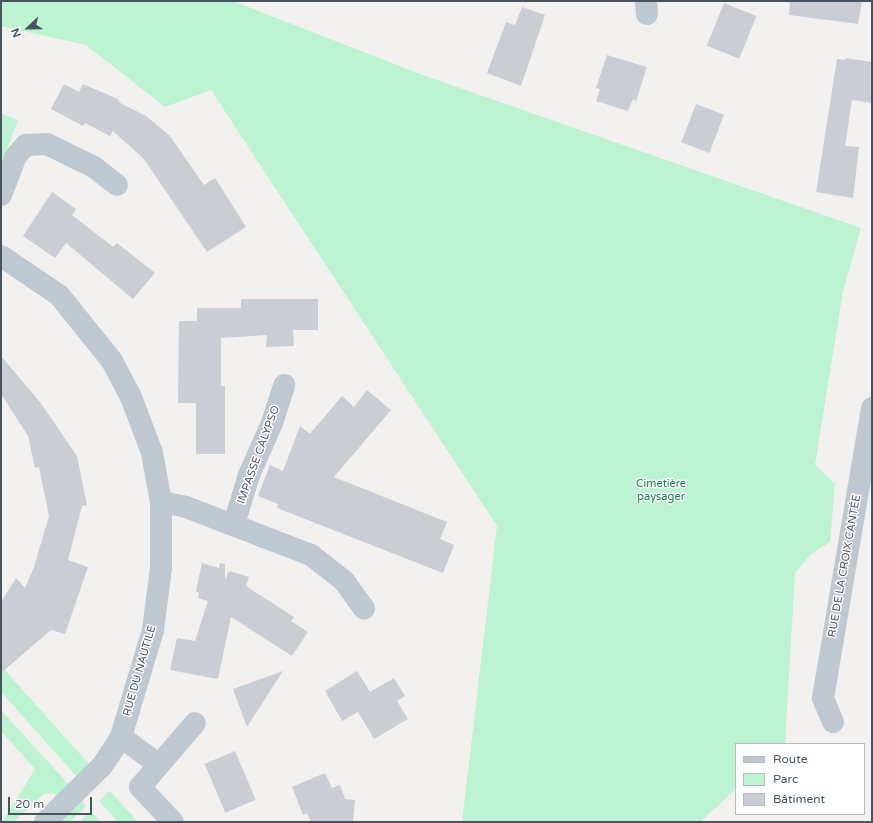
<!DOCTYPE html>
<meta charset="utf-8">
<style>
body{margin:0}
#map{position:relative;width:873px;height:823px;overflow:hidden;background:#f3f0f0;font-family:"Varela Round",sans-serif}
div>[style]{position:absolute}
.green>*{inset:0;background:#bcf3d1}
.building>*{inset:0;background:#cacdd3;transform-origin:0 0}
.minor>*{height:22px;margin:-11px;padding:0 11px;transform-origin:11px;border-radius:11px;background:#bdc8d1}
span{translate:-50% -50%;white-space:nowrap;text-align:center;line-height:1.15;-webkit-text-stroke:3px #fff;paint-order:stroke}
.street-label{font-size:11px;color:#475460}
.park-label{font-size:11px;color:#10884c}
.frame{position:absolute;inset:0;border:2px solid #475460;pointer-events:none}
.legend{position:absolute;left:735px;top:743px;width:130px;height:72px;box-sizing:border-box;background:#fff;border:1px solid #b5bbbf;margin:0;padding:5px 7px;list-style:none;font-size:12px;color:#475460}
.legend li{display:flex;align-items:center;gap:8px;height:20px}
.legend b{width:20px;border:1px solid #b5bbbf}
.north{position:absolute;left:8px;top:8px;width:40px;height:40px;-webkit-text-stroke:3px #fff;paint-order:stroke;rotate:248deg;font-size:11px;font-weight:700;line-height:16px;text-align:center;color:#475460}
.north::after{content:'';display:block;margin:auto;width:14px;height:18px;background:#475460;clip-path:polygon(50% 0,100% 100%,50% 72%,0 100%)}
.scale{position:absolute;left:8px;top:797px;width:84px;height:18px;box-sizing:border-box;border:2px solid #475460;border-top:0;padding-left:5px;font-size:12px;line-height:14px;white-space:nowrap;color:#475460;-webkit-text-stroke:3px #fff;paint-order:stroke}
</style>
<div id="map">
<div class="green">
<div style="clip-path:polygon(1px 1px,233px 1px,420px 74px,861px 228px,843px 291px,815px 465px,835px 484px,830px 542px,811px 554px,795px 573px,785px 744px,736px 744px,736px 789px,700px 822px,462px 822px,497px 526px,211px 90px,165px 107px,86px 45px,1px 26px)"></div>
<div style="clip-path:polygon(2px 114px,18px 120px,1px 166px,1px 117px)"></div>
<div style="clip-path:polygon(1px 666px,90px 765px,79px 779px,1px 692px)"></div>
<div style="clip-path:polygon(1px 710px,71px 787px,58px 799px,54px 793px,44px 794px,13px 822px,2px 822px,35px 769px,1px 731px)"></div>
<div style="clip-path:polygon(110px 791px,138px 822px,118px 822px,99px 801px)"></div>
<div style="clip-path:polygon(81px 800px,86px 806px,70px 822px,59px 822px)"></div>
<div style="clip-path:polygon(91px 811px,101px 822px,79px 822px)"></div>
</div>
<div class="building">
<div style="clip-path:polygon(790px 1px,862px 1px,858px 24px,789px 15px)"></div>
<div style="left:724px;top:3px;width:35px;height:46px;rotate:22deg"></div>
<div style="clip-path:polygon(522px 7px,545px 15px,521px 86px,487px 73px,506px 22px,515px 25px)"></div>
<div style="clip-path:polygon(607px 55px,647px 67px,636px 101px,633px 99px,628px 111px,596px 101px,600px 89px,596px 88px)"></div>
<div style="clip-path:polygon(845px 58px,872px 62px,872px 103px,852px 100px,845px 146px,859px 147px,853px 198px,816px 192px,837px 59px,845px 60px)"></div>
<div style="clip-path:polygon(64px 84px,79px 92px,83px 84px,118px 99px,120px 103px,146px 116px,170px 136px,204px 185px,215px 178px,246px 227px,207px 252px,144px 159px,113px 131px,110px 136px,85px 123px,83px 126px,51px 109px)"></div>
<div style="left:696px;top:104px;width:30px;height:41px;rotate:21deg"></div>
<div style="clip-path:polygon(52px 192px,76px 209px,72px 215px,113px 247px,117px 243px,155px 273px,133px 299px,66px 243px,55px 258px,23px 236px)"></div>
<div style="clip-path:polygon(241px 299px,318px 299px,318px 330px,293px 330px,294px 346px,266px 347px,267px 335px,221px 338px,221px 386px,225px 386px,225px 454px,196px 454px,196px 403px,178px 403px,179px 321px,197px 321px,197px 308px,241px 308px)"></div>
<div style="clip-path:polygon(1px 356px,40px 402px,77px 456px,87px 505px,82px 506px,68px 560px,88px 567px,65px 634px,51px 630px,1px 673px,1px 602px,16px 578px,25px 588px,34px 567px,49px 516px,39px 467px,35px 468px,28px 436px,1px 394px)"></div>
<div style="clip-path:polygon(367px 390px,391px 410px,334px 477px,447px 522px,440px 539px,454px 545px,443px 573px,277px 508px,278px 504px,258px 496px,270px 465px,283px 471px,300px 426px,310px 434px,342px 396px,354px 407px)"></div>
<div style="clip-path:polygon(202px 563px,219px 568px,220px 563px,225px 564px,225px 580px,229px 571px,249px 577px,246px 586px,294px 617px,291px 621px,308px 632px,292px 656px,231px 617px,218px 679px,170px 670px,177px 638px,195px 641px,208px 601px,198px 598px,199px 593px,196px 591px)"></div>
<div style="clip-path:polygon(283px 671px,247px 727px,233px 689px)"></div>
<div style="clip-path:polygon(357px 671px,370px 692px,394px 678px,405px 696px,397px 701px,408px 719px,374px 739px,358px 712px,342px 721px,325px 691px)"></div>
<div style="left:235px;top:751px;width:53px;height:33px;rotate:67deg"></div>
<div style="clip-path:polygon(325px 773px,332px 788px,340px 785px,345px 799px,355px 800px,353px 822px,311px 822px,307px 813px,303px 815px,292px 787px)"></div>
</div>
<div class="minor">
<div style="left:646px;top:1px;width:13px;rotate:86deg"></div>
<div style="left:1px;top:195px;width:42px;rotate:-69deg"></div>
<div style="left:16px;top:156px;width:15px;rotate:-48deg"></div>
<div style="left:26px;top:145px;width:21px;rotate:-3deg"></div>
<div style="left:47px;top:144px;width:52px;rotate:26.1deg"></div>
<div style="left:94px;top:167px;width:29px;rotate:38deg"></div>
<div style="left:1px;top:256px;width:70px;rotate:33.9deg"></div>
<div style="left:59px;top:295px;width:85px;rotate:51.2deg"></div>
<div style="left:112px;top:361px;width:41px;rotate:62.2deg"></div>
<div style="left:131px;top:397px;width:60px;rotate:69.4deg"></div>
<div style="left:152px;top:453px;width:50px;rotate:79.6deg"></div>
<div style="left:161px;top:502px;width:66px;rotate:90deg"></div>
<div style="left:161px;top:568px;width:63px;rotate:97.4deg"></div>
<div style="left:153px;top:630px;width:112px;rotate:106.7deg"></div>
<div style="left:121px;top:737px;width:35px;rotate:123deg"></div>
<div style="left:102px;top:766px;width:80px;rotate:135.5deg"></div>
<div style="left:161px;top:502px;width:25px;rotate:11deg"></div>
<div style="left:186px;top:507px;width:134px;rotate:21deg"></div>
<div style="left:311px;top:555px;width:42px;rotate:38.2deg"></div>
<div style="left:344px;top:581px;width:34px;rotate:54deg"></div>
<div style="left:234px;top:524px;width:51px;rotate:-73deg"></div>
<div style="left:249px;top:475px;width:57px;rotate:-66.1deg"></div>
<div style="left:272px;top:423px;width:40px;rotate:-72deg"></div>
<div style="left:833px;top:722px;width:26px;rotate:-113deg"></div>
<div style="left:823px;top:698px;width:294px;rotate:-80.4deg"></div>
<div style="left:121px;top:737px;width:46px;rotate:36.1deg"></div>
<div style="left:173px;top:822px;width:48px;rotate:-133.3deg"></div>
<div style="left:140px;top:787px;width:84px;rotate:-49.3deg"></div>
</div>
<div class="street-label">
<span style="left:259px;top:455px;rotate:-70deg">IMPASSE CALYPSO</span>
<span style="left:845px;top:566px;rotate:-80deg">RUE DE LA CROIX CANTÉE</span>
<span style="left:140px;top:671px;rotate:-74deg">RUE DU NAUTILE</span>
</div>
<div class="park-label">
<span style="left:661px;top:491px">Cimetière<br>paysager</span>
</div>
<div class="frame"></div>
<ul class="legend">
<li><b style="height:5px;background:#bdc8d1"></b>Route</li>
<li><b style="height:11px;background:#bcf3d1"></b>Parc</li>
<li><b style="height:11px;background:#cacdd3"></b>Bâtiment</li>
</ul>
<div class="north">N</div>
<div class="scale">20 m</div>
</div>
